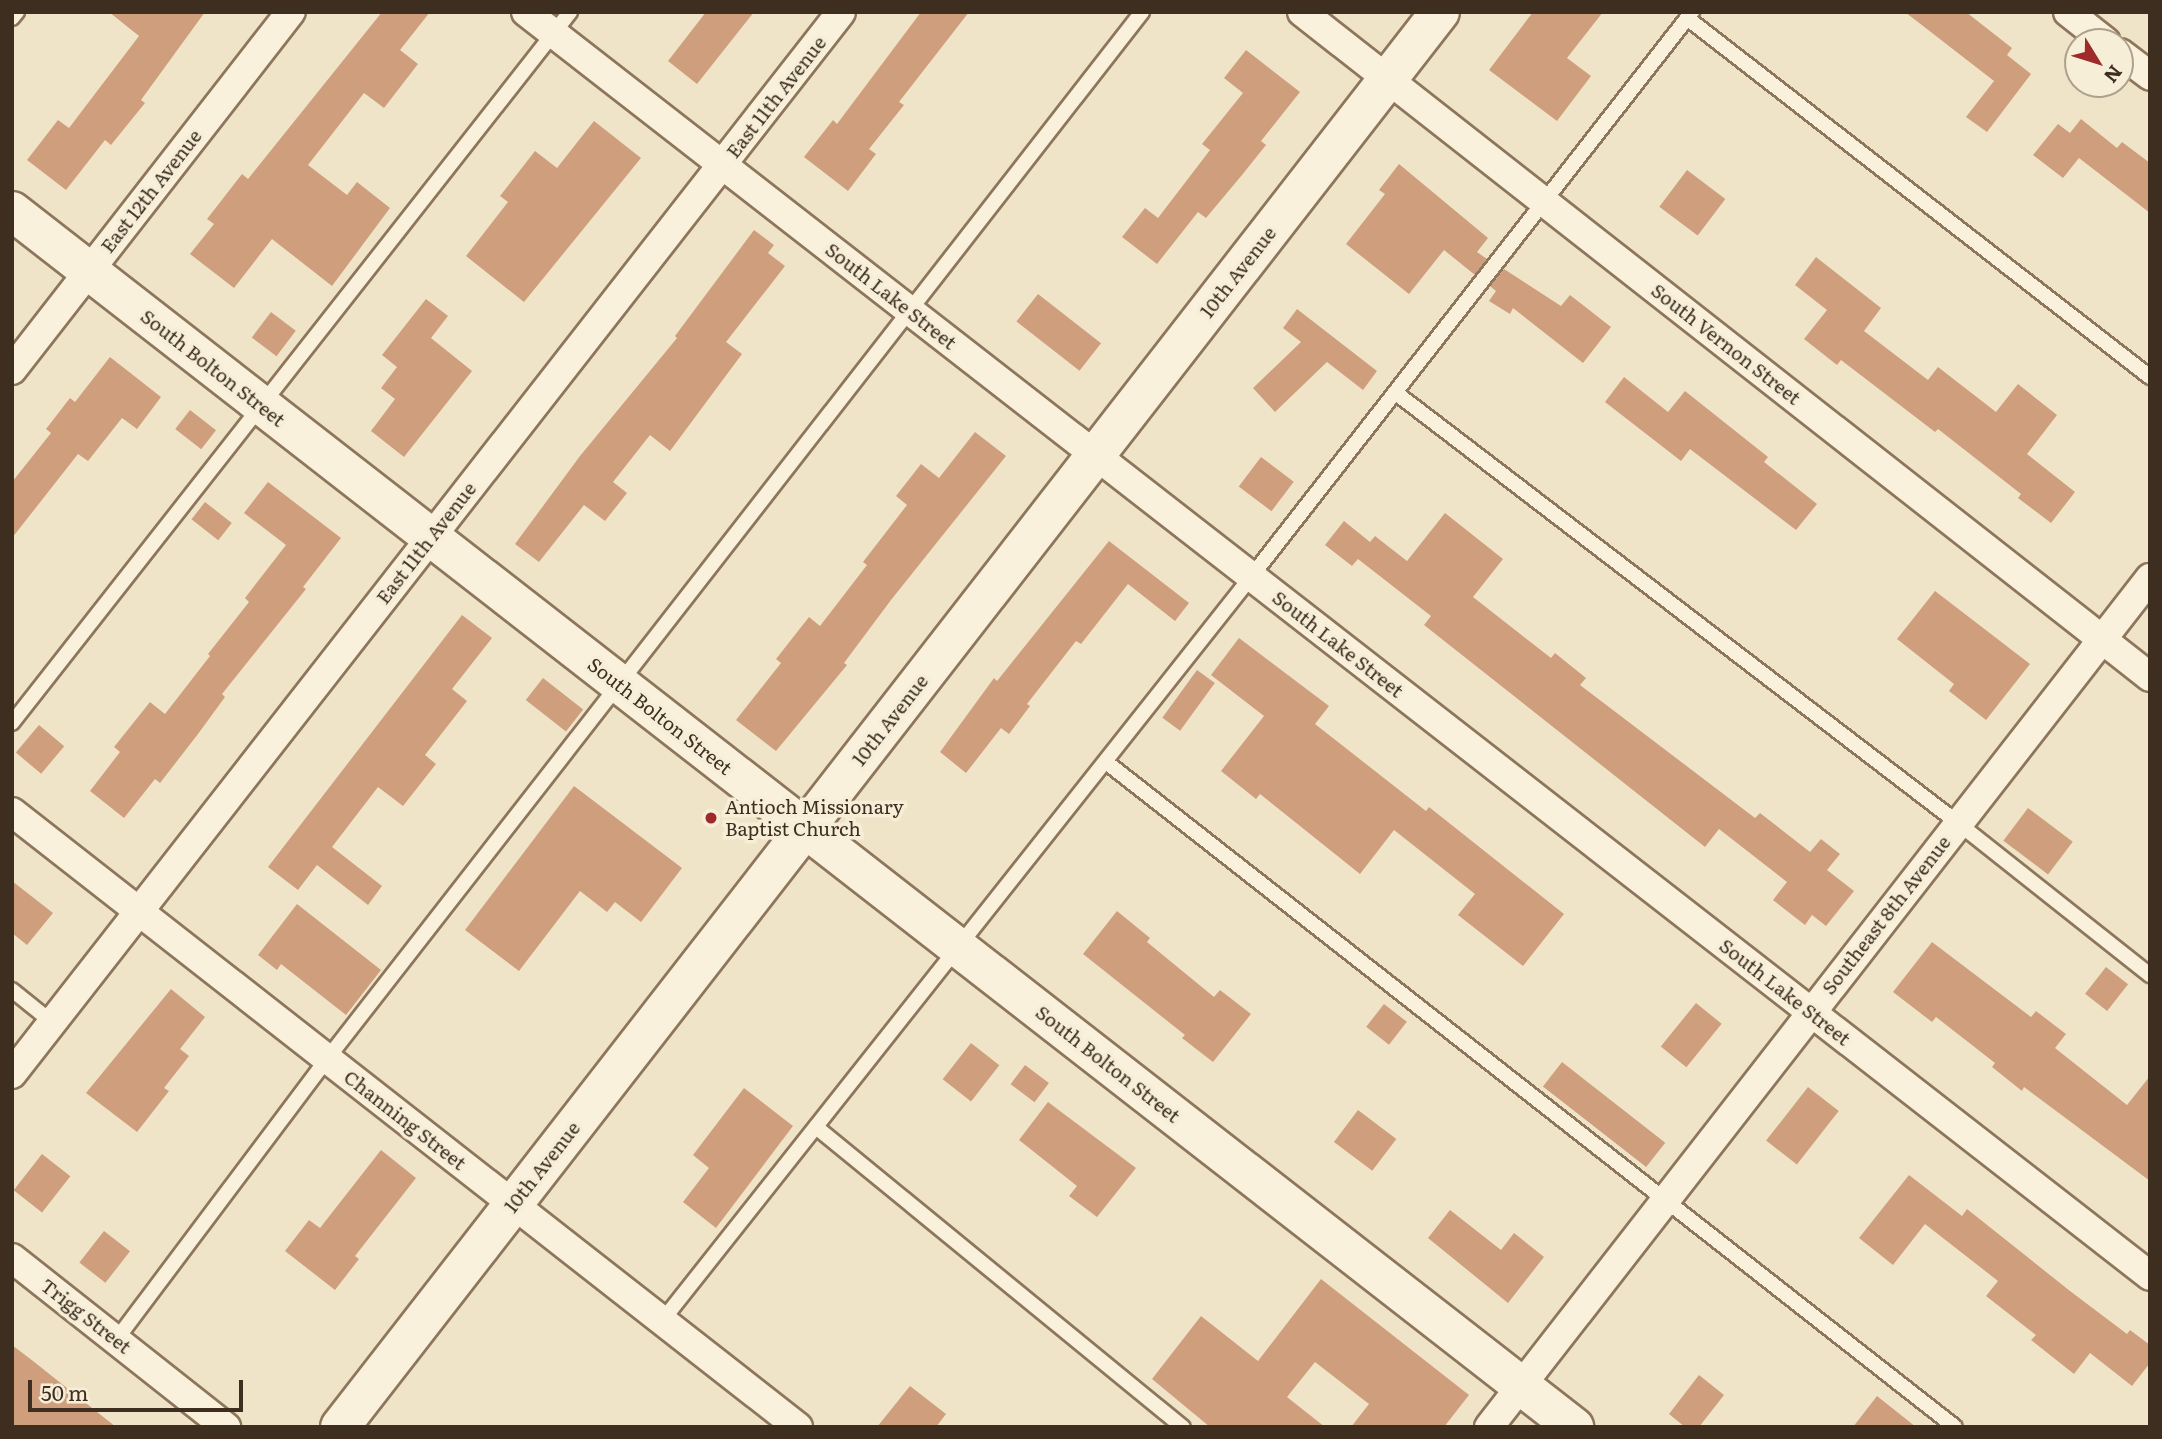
<!DOCTYPE html>
<style>
body{margin:0}
#map{position:relative;width:2162px;height:1439px;overflow:hidden;background:#f0e4c8;font-family:Literata,serif}
div>[style]{position:absolute}
.building>*{inset:0;background:#cf9f7d;transform-origin:0 0}
.roads{filter:drop-shadow(2px 0 #8d765c) drop-shadow(-2px 0 #8d765c) drop-shadow(0 2px #8d765c) drop-shadow(0 -2px #8d765c)}
.service>*{height:14px;margin:-7px;padding:0 7px;transform-origin:7px;border-radius:7px;background:#faf1dc}
.minor>*{height:28px;margin:-14px;padding:0 14px;transform-origin:14px;border-radius:14px;background:#faf1dc}
.secondary>*{height:38px;margin:-19px;padding:0 19px;transform-origin:19px;border-radius:19px;background:#faf1dc}
.dots>*{width:19px;height:19px;translate:-50% -50%;box-sizing:border-box;border:4px solid #f7eed8;border-radius:50%}
span{translate:-50% -50%;white-space:nowrap;text-align:center;line-height:1.15;-webkit-text-stroke:7px #f7eed8;paint-order:stroke}
.street-label{font-size:19px;color:#3d2e20}
.poi-label{font-size:19px;color:#3d2e20}
.left{translate:0 -50%;text-align:left}
.frame{position:absolute;inset:0;border:14px solid #3d2e20;pointer-events:none}
.north{position:absolute;left:2064px;top:28px;width:70px;height:70px;box-sizing:border-box;background:#f7eed8;border:2px solid #ada18e;border-radius:50%;rotate:128deg;font-size:19px;font-weight:700;line-height:28px;text-align:center;color:#3d2e20}
.north::after{content:'';display:block;margin:auto;width:24px;height:32px;background:#9e2a2b;clip-path:polygon(50% 0,100% 100%,50% 72%,0 100%)}
.scale{position:absolute;left:28px;top:1380px;width:215px;height:32px;box-sizing:border-box;border:4px solid #3d2e20;border-top:0;padding-left:9px;font-size:21px;line-height:24px;white-space:nowrap;color:#3d2e20;-webkit-text-stroke:5px #f7eed8;paint-order:stroke}
</style>
<div id="map">
<div class="building">
<div style="clip-path:polygon(109px 12px,205px 12px,141px 100px,145px 103px,111px 145px,105px 140px,66px 190px,27px 160px,58px 120px,69px 128px,139px 36px)"></div>
<div style="clip-path:polygon(382px 12px,430px 12px,400px 50px,418px 64px,384px 108px,364px 93px,308px 165px,347px 195px,357px 182px,390px 208px,332px 286px,272px 239px,234px 288px,190px 254px,214px 224px,207px 219px,242px 174px,248px 179px)"></div>
<div style="clip-path:polygon(706px 12px,754px 12px,697px 84px,668px 61px)"></div>
<div style="clip-path:polygon(921px 12px,969px 12px,899px 102px,904px 105px,869px 149px,876px 154px,848px 191px,804px 157px,833px 120px,837px 124px)"></div>
<div style="clip-path:polygon(1533px 12px,1603px 12px,1567px 58px,1591px 76px,1557px 121px,1489px 70px)"></div>
<div style="clip-path:polygon(1905px 12px,1966px 12px,2012px 48px,2007px 55px,2031px 74px,1987px 132px,1966px 117px,1994px 81px)"></div>
<div style="clip-path:polygon(1246px 50px,1300px 92px,1261px 141px,1266px 145px,1242px 175px,1206px 218px,1198px 212px,1157px 264px,1122px 237px,1145px 208px,1158px 218px,1210px 150px,1202px 144px,1243px 93px,1224px 78px)"></div>
<div style="clip-path:polygon(2081px 119px,2117px 148px,2122px 142px,2150px 163px,2150px 213px,2079px 158px,2063px 178px,2033px 155px,2058px 124px,2070px 133px)"></div>
<div style="clip-path:polygon(594px 121px,641px 158px,524px 302px,466px 256px,508px 202px,500px 196px,535px 151px,557px 168px)"></div>
<div style="clip-path:polygon(1399px 164px,1488px 238px,1477px 252px,1487px 259px,1475px 275px,1444px 250px,1409px 294px,1346px 244px,1385px 194px,1379px 190px)"></div>
<div style="left:1687px;top:170px;width:48px;height:46px;rotate:37deg"></div>
<div style="clip-path:polygon(754px 230px,774px 245px,768px 253px,785px 266px,726px 342px,742px 354px,670px 451px,650px 435px,613px 482px,627px 493px,605px 521px,584px 505px,539px 562px,515px 544px,580px 456px,677px 338px,675px 336px)"></div>
<div style="clip-path:polygon(1816px 257px,1881px 308px,1864px 331px,1928px 380px,1938px 367px,1996px 412px,2018px 384px,2057px 415px,2027px 454px,2075px 492px,2051px 523px,2018px 498px,2021px 494px,1938px 429px,1935px 432px,1841px 360px,1837px 365px,1804px 339px,1827px 310px,1795px 285px)"></div>
<div style="clip-path:polygon(1504px 269px,1561px 306px,1570px 295px,1611px 327px,1583px 363px,1513px 308px,1510px 314px,1489px 301px,1496px 291px,1490px 286px)"></div>
<div style="left:1038px;top:294px;width:80px;height:35px;rotate:38deg"></div>
<div style="clip-path:polygon(426px 299px,448px 316px,431px 338px,472px 371px,404px 457px,371px 431px,395px 399px,381px 388px,397px 367px,382px 355px)"></div>
<div style="clip-path:polygon(1297px 309px,1377px 371px,1363px 390px,1327px 362px,1275px 412px,1253px 388px,1301px 342px,1283px 328px)"></div>
<div style="left:271px;top:312px;width:31px;height:32px;rotate:37deg"></div>
<div style="clip-path:polygon(110px 357px,161px 397px,137px 429px,122px 418px,88px 461px,78px 454px,12px 538px,12px 482px,51px 433px,46px 429px,70px 398px,75px 402px)"></div>
<div style="clip-path:polygon(1624px 377px,1668px 412px,1685px 391px,1768px 457px,1764px 462px,1817px 504px,1796px 530px,1690px 449px,1681px 461px,1605px 402px)"></div>
<div style="left:190px;top:410px;width:33px;height:24px;rotate:38deg"></div>
<div style="clip-path:polygon(975px 432px,1006px 456px,891px 600px,844px 663px,847px 665px,776px 751px,736px 720px,781px 663px,776px 659px,809px 617px,820px 626px,867px 565px,863px 562px,907px 505px,896px 496px,921px 464px,939px 478px)"></div>
<div style="left:1261px;top:457px;width:41px;height:37px;rotate:37deg"></div>
<div style="clip-path:polygon(268px 482px,341px 538px,303px 587px,306px 589px,222px 694px,225px 697px,198px 734px,160px 783px,155px 779px,124px 818px,90px 791px,120px 752px,114px 747px,150px 702px,165px 714px,210px 656px,208px 654px,249px 602px,245px 598px,286px 545px,244px 513px)"></div>
<div style="left:205px;top:502px;width:34px;height:22px;rotate:38deg"></div>
<div style="clip-path:polygon(1445px 513px,1503px 559px,1473px 597px,1551px 658px,1555px 653px,1586px 678px,1580px 685px,1755px 818px,1760px 813px,1810px 852px,1821px 839px,1840px 854px,1827px 870px,1854px 891px,1826px 926px,1812px 915px,1805px 925px,1773px 900px,1787px 882px,1719px 829px,1705px 847px,1424px 625px,1431px 616px,1358px 559px,1352px 566px,1325px 545px,1344px 521px,1370px 542px,1375px 536px,1407px 561px)"></div>
<div style="clip-path:polygon(1109px 541px,1189px 603px,1175px 621px,1128px 584px,1081px 644px,1076px 641px,1027px 704px,1030px 706px,1009px 734px,1001px 728px,966px 773px,940px 752px,994px 678px,997px 681px)"></div>
<div style="clip-path:polygon(1935px 591px,2030px 664px,1986px 720px,1949px 691px,1954px 684px,1897px 639px)"></div>
<div style="clip-path:polygon(462px 615px,492px 638px,452px 689px,467px 701px,425px 755px,436px 764px,403px 806px,378px 787px,332px 847px,382px 886px,368px 905px,317px 865px,298px 890px,268px 867px)"></div>
<div style="clip-path:polygon(1239px 638px,1329px 706px,1315px 724px,1426px 811px,1429px 807px,1564px 914px,1523px 966px,1458px 915px,1475px 894px,1394px 830px,1360px 874px,1260px 794px,1256px 799px,1221px 771px,1264px 716px,1211px 675px)"></div>
<div style="left:1197px;top:670px;width:22px;height:59px;rotate:36deg"></div>
<div style="left:543px;top:678px;width:51px;height:28px;rotate:38deg"></div>
<div style="left:39px;top:725px;width:33px;height:36px;rotate:40deg"></div>
<div style="clip-path:polygon(574px 786px,682px 868px,641px 922px,615px 902px,607px 912px,580px 891px,519px 971px,465px 930px)"></div>
<div style="left:2028px;top:808px;width:56px;height:41px;rotate:37deg"></div>
<div style="clip-path:polygon(12px 881px,53px 913px,27px 945px,12px 933px)"></div>
<div style="clip-path:polygon(297px 904px,381px 970px,346px 1015px,281px 964px,277px 970px,258px 955px)"></div>
<div style="clip-path:polygon(1117px 911px,1150px 938px,1147px 942px,1214px 997px,1220px 990px,1251px 1014px,1213px 1062px,1182px 1038px,1185px 1035px,1083px 954px)"></div>
<div style="clip-path:polygon(1932px 942px,2031px 1017px,2036px 1011px,2066px 1034px,2055px 1048px,2127px 1105px,2150px 1076px,2150px 1181px,2024px 1087px,2022px 1091px,1992px 1067px,1995px 1063px,1936px 1017px,1932px 1022px,1893px 992px)"></div>
<div style="left:2106px;top:967px;width:28px;height:34px;rotate:38deg"></div>
<div style="clip-path:polygon(171px 989px,205px 1017px,180px 1049px,189px 1056px,164px 1088px,169px 1091px,137px 1132px,86px 1093px)"></div>
<div style="left:1696px;top:1003px;width:33px;height:56px;rotate:39deg"></div>
<div style="left:1384px;top:1004px;width:29px;height:29px;rotate:38deg"></div>
<div style="left:971px;top:1043px;width:36px;height:46px;rotate:38deg"></div>
<div style="left:1562px;top:1062px;width:131px;height:31px;rotate:38deg"></div>
<div style="left:1025px;top:1065px;width:30px;height:24px;rotate:37deg"></div>
<div style="left:1808px;top:1087px;width:39px;height:68px;rotate:38deg"></div>
<div style="clip-path:polygon(744px 1088px,793px 1126px,716px 1228px,683px 1202px,709px 1168px,693px 1155px)"></div>
<div style="clip-path:polygon(1048px 1102px,1136px 1168px,1097px 1217px,1069px 1196px,1077px 1186px,1019px 1140px)"></div>
<div style="left:1358px;top:1110px;width:48px;height:40px;rotate:37deg"></div>
<div style="clip-path:polygon(381px 1150px,416px 1178px,355px 1256px,359px 1259px,335px 1290px,285px 1251px,309px 1220px,320px 1228px)"></div>
<div style="left:42px;top:1154px;width:36px;height:46px;rotate:38deg"></div>
<div style="clip-path:polygon(1909px 1175px,1962px 1216px,1967px 1209px,2070px 1291px,2127px 1334px,2130px 1330px,2150px 1345px,2150px 1363px,2132px 1386px,2090px 1353px,2074px 1374px,2031px 1340px,2036px 1335px,1986px 1296px,1998px 1281px,1925px 1224px,1893px 1265px,1859px 1238px)"></div>
<div style="clip-path:polygon(1450px 1210px,1501px 1250px,1514px 1233px,1544px 1257px,1508px 1303px,1428px 1238px)"></div>
<div style="left:104px;top:1231px;width:33px;height:40px;rotate:38deg"></div>
<div style="clip-path:polygon(1321px 1279px,1469px 1395px,1444px 1427px,1351px 1427px,1369px 1404px,1315px 1362px,1287px 1397px,1325px 1427px,1210px 1427px,1152px 1379px,1201px 1316px,1258px 1361px)"></div>
<div style="clip-path:polygon(12px 1345px,33px 1361px,116px 1427px,12px 1427px)"></div>
<div style="clip-path:polygon(1699px 1375px,1724px 1395px,1699px 1427px,1685px 1427px,1669px 1414px)"></div>
<div style="clip-path:polygon(910px 1386px,946px 1414px,936px 1427px,877px 1427px)"></div>
<div style="clip-path:polygon(1877px 1396px,1916px 1427px,1853px 1427px)"></div>
</div>
<div class="roads">
<div class="service">
<div style="left:12px;top:18px;width:8px;rotate:-50deg"></div>
<div style="left:1687px;top:18px;width:586px;rotate:37.79deg"></div>
<div style="left:1396px;top:393px;width:708px;rotate:37.42deg"></div>
<div style="left:1958px;top:823px;width:245px;rotate:38.4deg"></div>
<div style="left:12px;top:723px;width:904px;rotate:-51.87deg"></div>
<div style="left:1106px;top:762px;width:1078px;rotate:38.07deg"></div>
<div style="left:12px;top:990px;width:53px;rotate:38.8deg"></div>
<div style="left:816px;top:1127px;width:474px;rotate:39.3deg"></div>
<div style="left:662px;top:1321px;width:949px;rotate:-51.63deg"></div>
<div style="left:1251px;top:577px;width:717px;rotate:-52.03deg"></div>
<div style="left:116px;top:1340px;width:351px;rotate:-53.1deg"></div>
<div style="left:327px;top:1059px;width:1327px;rotate:-52.1deg"></div>
</div>
<div class="minor">
<div style="left:526px;top:12px;width:2058px;rotate:37.89deg"></div>
<div style="left:1302px;top:12px;width:1078px;rotate:38.1deg"></div>
<div style="left:2068px;top:12px;width:48px;rotate:38.3deg"></div>
<div style="left:2120px;top:53px;width:38px;rotate:37deg"></div>
<div style="left:12px;top:370px;width:454px;rotate:-52.1deg"></div>
<div style="left:12px;top:812px;width:998px;rotate:38.04deg"></div>
<div style="left:12px;top:1074px;width:1347px;rotate:-52.02deg"></div>
<div style="left:12px;top:1258px;width:273px;rotate:38.3deg"></div>
<div style="left:1489px;top:1427px;width:1076px;rotate:-52.1deg"></div>
</div>
<div class="secondary">
<div style="left:12px;top:211px;width:1980px;rotate:37.9deg"></div>
<div style="left:340px;top:1427px;width:1792px;rotate:-52.14deg"></div>
</div>
</div>
<div class="dots">
<div style="left:711px;top:818px;background:#9e2a2b"></div>
</div>
<div class="street-label">
<span style="left:776px;top:97px;rotate:-52deg">East 11th Avenue</span>
<span style="left:151px;top:191px;rotate:-52deg">East 12th Avenue</span>
<span style="left:1238px;top:272px;rotate:-52deg">10th Avenue</span>
<span style="left:891px;top:296px;rotate:38deg">South Lake Street</span>
<span style="left:1726px;top:344px;rotate:38deg">South Vernon Street</span>
<span style="left:213px;top:368px;rotate:38deg">South Bolton Street</span>
<span style="left:426px;top:543px;rotate:-52deg">East 11th Avenue</span>
<span style="left:1338px;top:644px;rotate:38deg">South Lake Street</span>
<span style="left:660px;top:716px;rotate:38deg">South Bolton Street</span>
<span style="left:890px;top:720px;rotate:-52deg">10th Avenue</span>
<span style="left:1886px;top:915px;rotate:-52deg">Southeast 8th Avenue</span>
<span style="left:1785px;top:992px;rotate:38deg">South Lake Street</span>
<span style="left:1108px;top:1064px;rotate:38deg">South Bolton Street</span>
<span style="left:405px;top:1120px;rotate:38deg">Channing Street</span>
<span style="left:542px;top:1167px;rotate:-52deg">10th Avenue</span>
<span style="left:86px;top:1316px;rotate:38deg">Trigg Street</span>
</div>
<div class="poi-label">
<span class="left" style="left:725px;top:818px">Antioch Missionary<br>Baptist Church</span>
</div>
<div class="frame"></div>
<div class="north">N</div>
<div class="scale">50 m</div>
</div>
